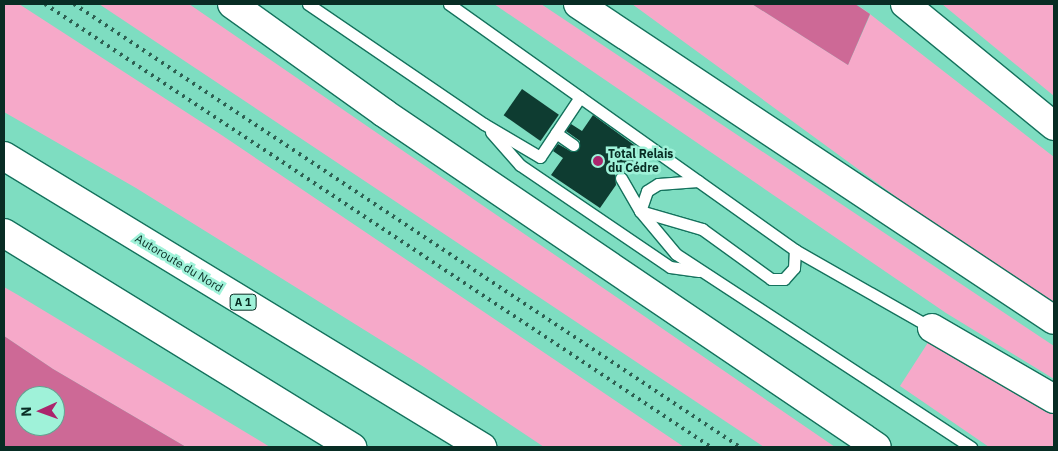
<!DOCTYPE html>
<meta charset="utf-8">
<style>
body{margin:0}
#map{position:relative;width:1058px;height:451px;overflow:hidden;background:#92e5cc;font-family:"IBM Plex Sans",sans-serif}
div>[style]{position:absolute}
.built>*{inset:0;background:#7eddc1}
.green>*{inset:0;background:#f6a9c9}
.forest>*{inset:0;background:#cd6996}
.building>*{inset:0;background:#0e3c31;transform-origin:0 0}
.roads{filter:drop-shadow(1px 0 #15725d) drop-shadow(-1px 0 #15725d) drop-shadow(0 1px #15725d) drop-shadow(0 -1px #15725d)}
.lane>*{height:11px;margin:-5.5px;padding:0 5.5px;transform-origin:5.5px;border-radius:5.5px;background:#fff}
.secondary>*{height:28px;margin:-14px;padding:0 14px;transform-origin:14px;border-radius:14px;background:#fff}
.highway>*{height:28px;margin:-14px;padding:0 14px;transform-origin:14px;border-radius:14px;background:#fff}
.rail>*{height:4px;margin-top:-2px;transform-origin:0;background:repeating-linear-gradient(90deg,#2e6052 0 2.5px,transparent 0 7.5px)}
.dots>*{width:14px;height:14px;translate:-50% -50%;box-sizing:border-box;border:2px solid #9ff2d9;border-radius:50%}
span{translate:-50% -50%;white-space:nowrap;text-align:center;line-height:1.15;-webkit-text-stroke:5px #9ff2d9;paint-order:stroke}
.shield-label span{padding:1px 4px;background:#9ff2d9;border:1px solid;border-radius:4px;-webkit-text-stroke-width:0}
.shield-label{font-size:11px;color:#082d24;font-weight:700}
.poi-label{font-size:12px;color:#082d24;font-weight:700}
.left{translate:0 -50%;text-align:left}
.street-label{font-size:12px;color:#082d24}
.frame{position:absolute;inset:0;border:5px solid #082d24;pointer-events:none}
.north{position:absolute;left:15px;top:386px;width:50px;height:50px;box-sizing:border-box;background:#9ff2d9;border:1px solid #63a391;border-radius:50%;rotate:268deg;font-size:14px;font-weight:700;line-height:20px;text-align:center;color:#082d24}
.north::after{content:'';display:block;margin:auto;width:18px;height:22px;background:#ab256d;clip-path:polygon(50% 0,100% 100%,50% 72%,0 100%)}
</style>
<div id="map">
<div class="built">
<div style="clip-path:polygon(evenodd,4px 4px,1054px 4px,1054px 447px,4px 447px,4px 4px,25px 396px,55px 396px,55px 426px,25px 426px,25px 396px)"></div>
</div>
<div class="green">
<div style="clip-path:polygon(4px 4px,19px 4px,223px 136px,684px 447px,544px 447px,424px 367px,136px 188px,4px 112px)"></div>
<div style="clip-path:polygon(99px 4px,189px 4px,835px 447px,764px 447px)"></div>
<div style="clip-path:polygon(494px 4px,541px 4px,1054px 346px,1054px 379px,946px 313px)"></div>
<div style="clip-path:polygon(632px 4px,752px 4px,848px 65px,870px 15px,857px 4px,1054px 157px,1054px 303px,921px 215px)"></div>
<div style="clip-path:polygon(942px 4px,1054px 4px,1054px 96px)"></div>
<div style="clip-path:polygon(4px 287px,18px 295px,270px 447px,186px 447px,53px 369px,4px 336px)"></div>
<div style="clip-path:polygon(929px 341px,1054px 410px,1054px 447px,989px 447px,900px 386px)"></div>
</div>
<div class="forest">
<div style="clip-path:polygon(752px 4px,855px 4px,870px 14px,848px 65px)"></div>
<div style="clip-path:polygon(evenodd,4px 336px,53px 369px,186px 447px,4px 447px,4px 336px,25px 396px,55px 396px,55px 426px,25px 426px,25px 396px)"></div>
</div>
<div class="building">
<div style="left:522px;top:89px;width:45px;height:32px;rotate:35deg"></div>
<div style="clip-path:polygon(593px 115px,641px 150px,625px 172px,615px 174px,616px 185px,600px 208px,551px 175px,563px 158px,553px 151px,558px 144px,572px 152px,579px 149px,580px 141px,566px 131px,571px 124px,582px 131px)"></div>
</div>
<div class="roads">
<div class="lane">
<div style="left:308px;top:4px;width:213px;rotate:34.3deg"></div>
<div style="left:484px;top:124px;width:65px;rotate:30.5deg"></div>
<div style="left:540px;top:157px;width:72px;rotate:-56.3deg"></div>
<div style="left:449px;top:4px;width:425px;rotate:35.4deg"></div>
<div style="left:795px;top:250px;width:158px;rotate:29.7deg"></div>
<div style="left:491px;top:132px;width:44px;rotate:48.7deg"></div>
<div style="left:520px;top:165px;width:181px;rotate:34.2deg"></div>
<div style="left:670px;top:267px;width:29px;rotate:8deg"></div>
<div style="left:556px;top:133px;width:21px;rotate:35deg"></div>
<div style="left:621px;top:178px;width:38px;rotate:60deg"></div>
<div style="left:640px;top:211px;width:56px;rotate:50.1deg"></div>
<div style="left:676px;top:254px;width:353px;rotate:33.2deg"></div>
<div style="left:698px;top:181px;width:40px;rotate:175.7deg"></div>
<div style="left:658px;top:184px;width:13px;rotate:148deg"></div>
<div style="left:647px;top:191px;width:21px;rotate:109deg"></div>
<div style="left:640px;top:211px;width:65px;rotate:16.2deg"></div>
<div style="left:702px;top:229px;width:85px;rotate:35.9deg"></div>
<div style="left:771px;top:279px;width:13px"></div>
<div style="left:784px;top:279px;width:15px;rotate:-48deg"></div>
<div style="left:794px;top:268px;width:18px;rotate:-87deg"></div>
</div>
<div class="secondary">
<div style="left:578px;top:4px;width:571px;rotate:33.58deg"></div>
<div style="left:905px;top:4px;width:193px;rotate:39.3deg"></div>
<div style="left:932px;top:328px;width:141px;rotate:30.2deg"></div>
</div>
<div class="highway">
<div style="left:232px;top:4px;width:187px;rotate:35.6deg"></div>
<div style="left:384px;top:113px;width:595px;rotate:34.12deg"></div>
<div style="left:4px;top:156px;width:560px;rotate:31.33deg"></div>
<div style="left:4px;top:233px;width:409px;rotate:31.6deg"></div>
</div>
</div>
<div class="rail">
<div style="left:45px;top:4px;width:800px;rotate:33.63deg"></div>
<div style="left:74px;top:4px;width:800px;rotate:33.63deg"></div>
</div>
<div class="dots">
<div style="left:598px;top:161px;background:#ab256d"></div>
</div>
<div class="shield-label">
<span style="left:243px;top:302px">A 1</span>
</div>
<div class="poi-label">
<span class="left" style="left:608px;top:161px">Total Relais<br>du Cédre</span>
</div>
<div class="street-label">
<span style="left:179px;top:263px;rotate:31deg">Autoroute du Nord</span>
</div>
<div class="frame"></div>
<div class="north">N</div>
</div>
